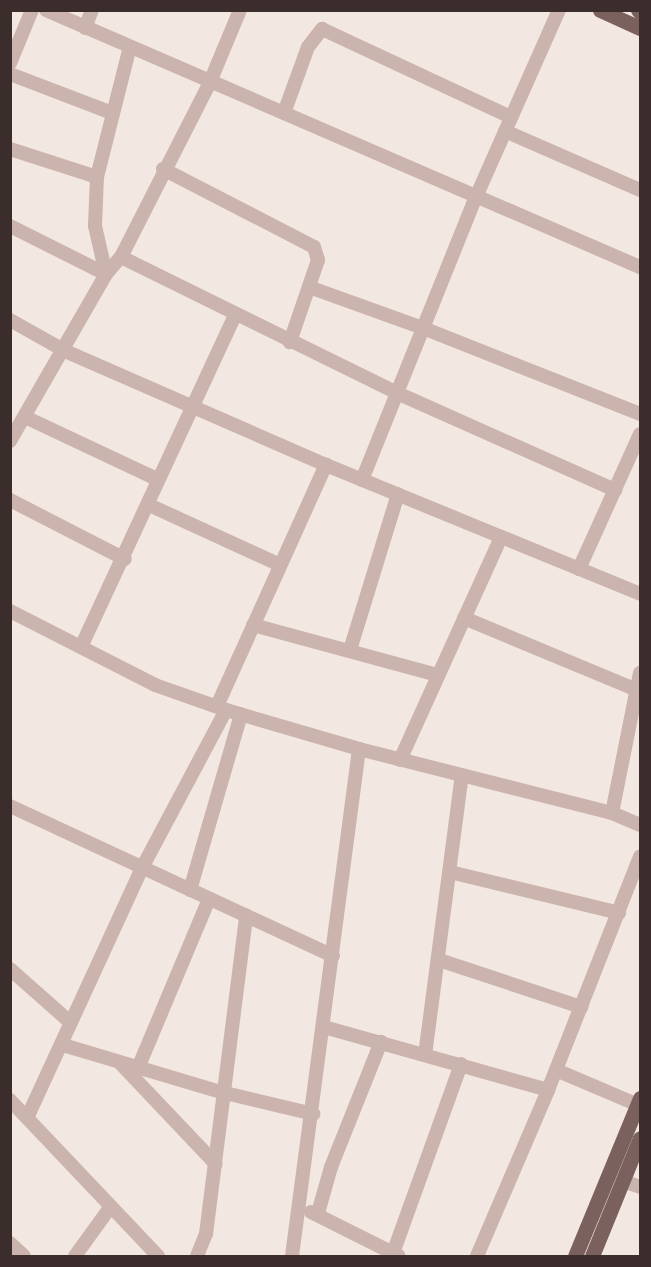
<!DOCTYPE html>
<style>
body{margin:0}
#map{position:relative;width:651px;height:1267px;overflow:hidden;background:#f3e7e1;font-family:Rubik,sans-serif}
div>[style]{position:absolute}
.minor>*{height:14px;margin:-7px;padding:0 7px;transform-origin:7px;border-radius:7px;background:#cbb4ad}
.major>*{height:15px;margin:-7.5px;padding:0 7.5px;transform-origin:7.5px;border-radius:7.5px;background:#7b615d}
span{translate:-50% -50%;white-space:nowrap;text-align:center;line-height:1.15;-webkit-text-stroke:6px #faf2ee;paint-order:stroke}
.frame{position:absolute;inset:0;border:12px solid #3a2d2c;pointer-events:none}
</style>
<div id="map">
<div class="minor">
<div style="left:46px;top:10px;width:647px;rotate:23.4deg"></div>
<div style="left:85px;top:28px;width:19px;rotate:-69deg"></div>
<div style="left:10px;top:63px;width:57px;rotate:-67.5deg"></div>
<div style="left:10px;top:74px;width:109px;rotate:20.9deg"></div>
<div style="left:284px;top:113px;width:70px;rotate:-70deg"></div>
<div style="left:308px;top:47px;width:23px;rotate:-52deg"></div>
<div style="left:322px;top:29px;width:208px;rotate:25deg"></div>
<div style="left:505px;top:131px;width:147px;rotate:23.6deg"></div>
<div style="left:10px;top:149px;width:91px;rotate:17.8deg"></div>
<div style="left:163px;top:169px;width:170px;rotate:27.3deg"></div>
<div style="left:314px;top:247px;width:14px;rotate:73deg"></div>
<div style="left:318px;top:260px;width:87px;rotate:108.9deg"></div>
<div style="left:10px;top:226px;width:107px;rotate:26.6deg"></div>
<div style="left:121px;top:257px;width:308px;rotate:26.2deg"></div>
<div style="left:397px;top:393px;width:239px;rotate:24deg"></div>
<div style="left:106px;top:274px;width:49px;rotate:-102.9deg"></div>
<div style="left:95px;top:226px;width:49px;rotate:-87.7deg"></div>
<div style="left:97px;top:177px;width:134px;rotate:-75.8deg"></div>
<div style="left:309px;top:287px;width:121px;rotate:19.8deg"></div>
<div style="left:423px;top:328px;width:233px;rotate:21.6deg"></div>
<div style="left:10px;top:320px;width:63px;rotate:29.4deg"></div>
<div style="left:65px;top:351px;width:285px;rotate:23.6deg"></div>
<div style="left:326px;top:465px;width:339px;rotate:22.3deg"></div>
<div style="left:25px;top:417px;width:146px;rotate:25.2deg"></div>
<div style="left:10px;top:441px;width:193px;rotate:-60.1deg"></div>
<div style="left:106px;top:274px;width:23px;rotate:-49deg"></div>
<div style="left:121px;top:257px;width:196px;rotate:-63deg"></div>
<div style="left:210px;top:82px;width:78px;rotate:-67.4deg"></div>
<div style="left:362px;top:480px;width:305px;rotate:-68.1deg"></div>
<div style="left:476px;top:197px;width:205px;rotate:-66.1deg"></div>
<div style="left:10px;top:500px;width:129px;rotate:27.2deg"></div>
<div style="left:149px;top:505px;width:144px;rotate:24.6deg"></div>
<div style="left:579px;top:569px;width:148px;rotate:-65.7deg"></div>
<div style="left:10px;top:611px;width:163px;rotate:27deg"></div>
<div style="left:155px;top:685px;width:75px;rotate:19.4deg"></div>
<div style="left:226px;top:710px;width:139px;rotate:16.3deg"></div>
<div style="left:359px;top:749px;width:261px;rotate:14.2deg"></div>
<div style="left:612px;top:813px;width:30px;rotate:23deg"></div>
<div style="left:464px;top:618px;width:187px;rotate:22.6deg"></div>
<div style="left:253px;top:625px;width:191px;rotate:15.2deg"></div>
<div style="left:81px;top:647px;width:366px;rotate:-65.1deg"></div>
<div style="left:350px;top:650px;width:163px;rotate:-72.9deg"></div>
<div style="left:217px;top:706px;width:265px;rotate:-65.7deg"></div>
<div style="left:400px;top:760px;width:245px;rotate:-65.6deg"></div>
<div style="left:10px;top:806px;width:356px;rotate:24.9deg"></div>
<div style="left:612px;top:813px;width:143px;rotate:-78.7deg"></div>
<div style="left:450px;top:872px;width:174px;rotate:13.6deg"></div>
<div style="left:190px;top:890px;width:183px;rotate:-73.8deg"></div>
<div style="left:439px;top:960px;width:150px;rotate:18.3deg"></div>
<div style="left:10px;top:969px;width:80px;rotate:41.5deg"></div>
<div style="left:324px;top:1027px;width:233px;rotate:15.7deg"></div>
<div style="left:63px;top:1045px;width:165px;rotate:16.6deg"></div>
<div style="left:221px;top:1092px;width:95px;rotate:13.4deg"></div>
<div style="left:425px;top:1055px;width:282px;rotate:-82.5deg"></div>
<div style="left:120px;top:1063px;width:139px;rotate:46.5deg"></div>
<div style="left:138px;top:1068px;width:183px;rotate:-67.2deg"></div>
<div style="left:556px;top:1070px;width:89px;rotate:23.1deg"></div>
<div style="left:10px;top:1100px;width:215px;rotate:46.5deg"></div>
<div style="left:27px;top:1118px;width:275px;rotate:-65.3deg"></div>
<div style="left:142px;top:868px;width:179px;rotate:-62deg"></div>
<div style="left:623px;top:1181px;width:18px;rotate:19deg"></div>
<div style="left:311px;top:1212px;width:98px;rotate:26.6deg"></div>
<div style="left:318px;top:1213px;width:48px;rotate:-74.2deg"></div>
<div style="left:331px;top:1167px;width:135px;rotate:-68.2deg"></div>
<div style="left:10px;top:1243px;width:19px;rotate:43deg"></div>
<div style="left:75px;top:1256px;width:58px;rotate:-54.1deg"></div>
<div style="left:197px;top:1256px;width:24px;rotate:-68deg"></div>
<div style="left:206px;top:1234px;width:321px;rotate:-82.8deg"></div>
<div style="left:292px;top:1256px;width:511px;rotate:-82.47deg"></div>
<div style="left:392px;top:1256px;width:204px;rotate:-70.2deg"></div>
<div style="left:477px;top:1256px;width:181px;rotate:-66.8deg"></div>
<div style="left:548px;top:1090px;width:251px;rotate:-68.5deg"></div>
</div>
<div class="major">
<div style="left:600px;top:10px;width:44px;rotate:24.2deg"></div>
<div style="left:638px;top:10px;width:3px;rotate:45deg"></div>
<div style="left:575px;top:1256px;width:171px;rotate:-67.6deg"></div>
<div style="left:592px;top:1256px;width:127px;rotate:-67.9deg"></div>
</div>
<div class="frame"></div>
</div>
